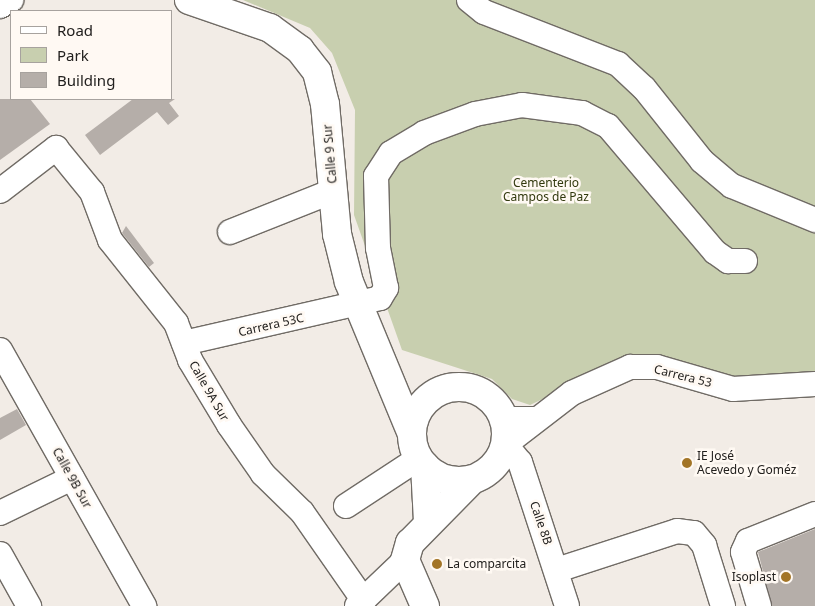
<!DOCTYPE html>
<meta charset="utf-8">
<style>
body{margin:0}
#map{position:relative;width:815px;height:606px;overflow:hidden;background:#f2ece6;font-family:"Noto Sans",sans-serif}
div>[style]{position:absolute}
.green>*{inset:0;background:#c8cfaf}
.building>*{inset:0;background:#b5aea9}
.roads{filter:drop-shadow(1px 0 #706b65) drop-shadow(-1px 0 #706b65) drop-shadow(0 1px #706b65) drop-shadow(0 -1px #706b65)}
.minor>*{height:24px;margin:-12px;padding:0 12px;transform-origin:12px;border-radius:12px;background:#fff}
.major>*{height:28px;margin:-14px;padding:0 14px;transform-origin:14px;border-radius:14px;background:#fff}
.major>.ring{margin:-14px;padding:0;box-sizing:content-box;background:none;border:28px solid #fff;border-radius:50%}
.dots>*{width:14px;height:14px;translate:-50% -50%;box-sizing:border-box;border:2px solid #fff9f3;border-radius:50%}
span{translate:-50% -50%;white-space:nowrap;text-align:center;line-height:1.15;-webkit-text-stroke:5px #fff9f3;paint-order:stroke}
.street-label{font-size:12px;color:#22201e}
.park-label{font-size:12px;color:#32390e}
.poi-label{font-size:12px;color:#22201e}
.left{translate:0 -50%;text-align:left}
.right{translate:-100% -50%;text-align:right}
.legend{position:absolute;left:10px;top:10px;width:162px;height:90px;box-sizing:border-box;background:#fff9f3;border:1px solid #a7a29e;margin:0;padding:6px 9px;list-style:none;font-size:15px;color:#22201e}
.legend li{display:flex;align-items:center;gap:10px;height:25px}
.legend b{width:25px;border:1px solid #a7a29e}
</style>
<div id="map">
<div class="green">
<div style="clip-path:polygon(243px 0,815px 0,815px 372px,771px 380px,606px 369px,530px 405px,512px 399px,492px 379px,402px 350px,354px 215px,355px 110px,332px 53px,310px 28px)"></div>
</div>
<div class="building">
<div style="clip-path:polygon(0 99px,30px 99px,50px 124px,0 160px)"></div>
<div style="clip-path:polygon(133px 99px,175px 99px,169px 103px,179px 116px,168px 125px,157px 112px,100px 155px,85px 135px)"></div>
<div style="clip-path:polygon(126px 226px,154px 263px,149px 267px,122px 233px)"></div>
<div style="clip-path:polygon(17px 409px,26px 425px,0 440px,0 418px)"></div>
<div style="clip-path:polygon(815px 529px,815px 606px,772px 606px,758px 552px)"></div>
</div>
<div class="roads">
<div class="minor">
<div style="left:469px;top:0;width:19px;rotate:39deg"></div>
<div style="left:484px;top:12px;width:144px;rotate:21.2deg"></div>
<div style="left:618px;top:64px;width:35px;rotate:43deg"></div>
<div style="left:644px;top:88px;width:93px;rotate:51.5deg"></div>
<div style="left:702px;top:161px;width:39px;rotate:40deg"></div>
<div style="left:732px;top:186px;width:90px;rotate:22.3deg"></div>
<div style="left:0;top:6px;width:13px;rotate:-29deg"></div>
<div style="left:0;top:191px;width:71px;rotate:-37.5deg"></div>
<div style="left:56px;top:148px;width:57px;rotate:50.7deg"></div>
<div style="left:92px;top:192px;width:51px;rotate:69.4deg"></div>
<div style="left:110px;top:240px;width:106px;rotate:51.5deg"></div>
<div style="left:176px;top:323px;width:40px;rotate:69deg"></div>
<div style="left:190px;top:360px;width:76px;rotate:59deg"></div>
<div style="left:229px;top:425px;width:60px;rotate:55.2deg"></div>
<div style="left:263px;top:474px;width:54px;rotate:44.3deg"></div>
<div style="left:302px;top:512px;width:108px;rotate:55.1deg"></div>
<div style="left:230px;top:232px;width:111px;rotate:-21.7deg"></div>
<div style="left:184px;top:343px;width:201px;rotate:-12.9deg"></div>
<div style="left:380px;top:298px;width:12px;rotate:-59deg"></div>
<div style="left:386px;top:288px;width:41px;rotate:-101.3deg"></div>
<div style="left:378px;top:248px;width:72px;rotate:-91.6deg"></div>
<div style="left:376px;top:176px;width:27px;rotate:-57deg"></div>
<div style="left:391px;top:153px;width:39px;rotate:-31deg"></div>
<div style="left:424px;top:133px;width:54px;rotate:-20.4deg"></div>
<div style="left:475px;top:114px;width:48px;rotate:-10.8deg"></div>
<div style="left:522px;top:105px;width:61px;rotate:7.6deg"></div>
<div style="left:582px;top:113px;width:29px;rotate:27deg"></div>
<div style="left:608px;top:126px;width:165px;rotate:49.7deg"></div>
<div style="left:715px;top:252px;width:16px;rotate:35deg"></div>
<div style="left:728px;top:261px;width:17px"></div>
<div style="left:0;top:350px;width:294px;rotate:60.6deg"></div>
<div style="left:504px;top:419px;width:30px"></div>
<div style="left:507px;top:443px;width:82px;rotate:-37.6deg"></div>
<div style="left:572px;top:393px;width:64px;rotate:-24.1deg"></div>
<div style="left:630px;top:367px;width:27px"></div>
<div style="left:657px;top:367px;width:79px;rotate:16.1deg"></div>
<div style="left:733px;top:389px;width:82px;rotate:-3.5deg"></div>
<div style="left:506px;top:445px;width:22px;rotate:51deg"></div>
<div style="left:520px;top:462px;width:151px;rotate:71.9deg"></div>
<div style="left:346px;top:506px;width:87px;rotate:-33.3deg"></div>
<div style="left:0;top:513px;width:80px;rotate:-25.9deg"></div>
<div style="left:0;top:554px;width:60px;rotate:60.9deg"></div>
<div style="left:557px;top:570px;width:126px;rotate:-18deg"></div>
<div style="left:677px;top:531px;width:17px;rotate:7deg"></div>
<div style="left:694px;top:533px;width:16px;rotate:50deg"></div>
<div style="left:704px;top:545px;width:64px;rotate:72.7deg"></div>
<div style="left:357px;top:606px;width:66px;rotate:-43.8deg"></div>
<div style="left:759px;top:606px;width:56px;rotate:-106.5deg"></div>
<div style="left:743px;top:552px;width:12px;rotate:-66deg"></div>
<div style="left:748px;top:541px;width:72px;rotate:-21.9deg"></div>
</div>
<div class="major">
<div style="left:189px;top:0;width:86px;rotate:19.1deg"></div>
<div style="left:270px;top:28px;width:37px;rotate:36deg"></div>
<div style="left:300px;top:50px;width:28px;rotate:52deg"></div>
<div style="left:317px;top:72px;width:33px;rotate:76deg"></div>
<div style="left:325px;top:104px;width:131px;rotate:84.7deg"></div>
<div style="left:337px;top:234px;width:49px;rotate:76deg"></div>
<div style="left:349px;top:282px;width:162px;rotate:67.5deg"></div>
<div class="ring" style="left:412px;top:387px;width:66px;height:66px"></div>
<div style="left:425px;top:466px;width:56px;rotate:86.9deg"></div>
<div style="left:425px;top:606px;width:50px;rotate:-113.5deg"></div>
<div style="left:405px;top:560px;width:18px;rotate:-74deg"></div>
<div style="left:410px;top:543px;width:88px;rotate:-45.5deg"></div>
</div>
</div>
<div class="dots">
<div style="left:687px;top:463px;background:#a37527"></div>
<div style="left:437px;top:564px;background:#a37527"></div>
<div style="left:786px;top:577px;background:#a37527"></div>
</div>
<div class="street-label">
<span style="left:330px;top:154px;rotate:-95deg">Calle 9 Sur</span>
<span style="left:271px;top:325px;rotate:-13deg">Carrera 53C</span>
<span style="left:683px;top:376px;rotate:14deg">Carrera 53</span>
<span style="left:209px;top:391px;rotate:60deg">Calle 9A Sur</span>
<span style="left:72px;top:478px;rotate:61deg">Calle 9B Sur</span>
<span style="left:541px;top:523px;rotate:71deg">Calle 8B</span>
</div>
<div class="park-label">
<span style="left:546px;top:190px">Cementerio<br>Campos de Paz</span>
</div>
<div class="poi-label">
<span class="left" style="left:697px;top:463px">IE José<br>Acevedo y Goméz</span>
<span class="left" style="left:447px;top:564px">La comparcita</span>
<span class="right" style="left:776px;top:577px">Isoplast</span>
</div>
<ul class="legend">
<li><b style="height:6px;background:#fff"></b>Road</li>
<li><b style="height:14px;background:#c8cfaf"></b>Park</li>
<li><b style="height:14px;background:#b5aea9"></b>Building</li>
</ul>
</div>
